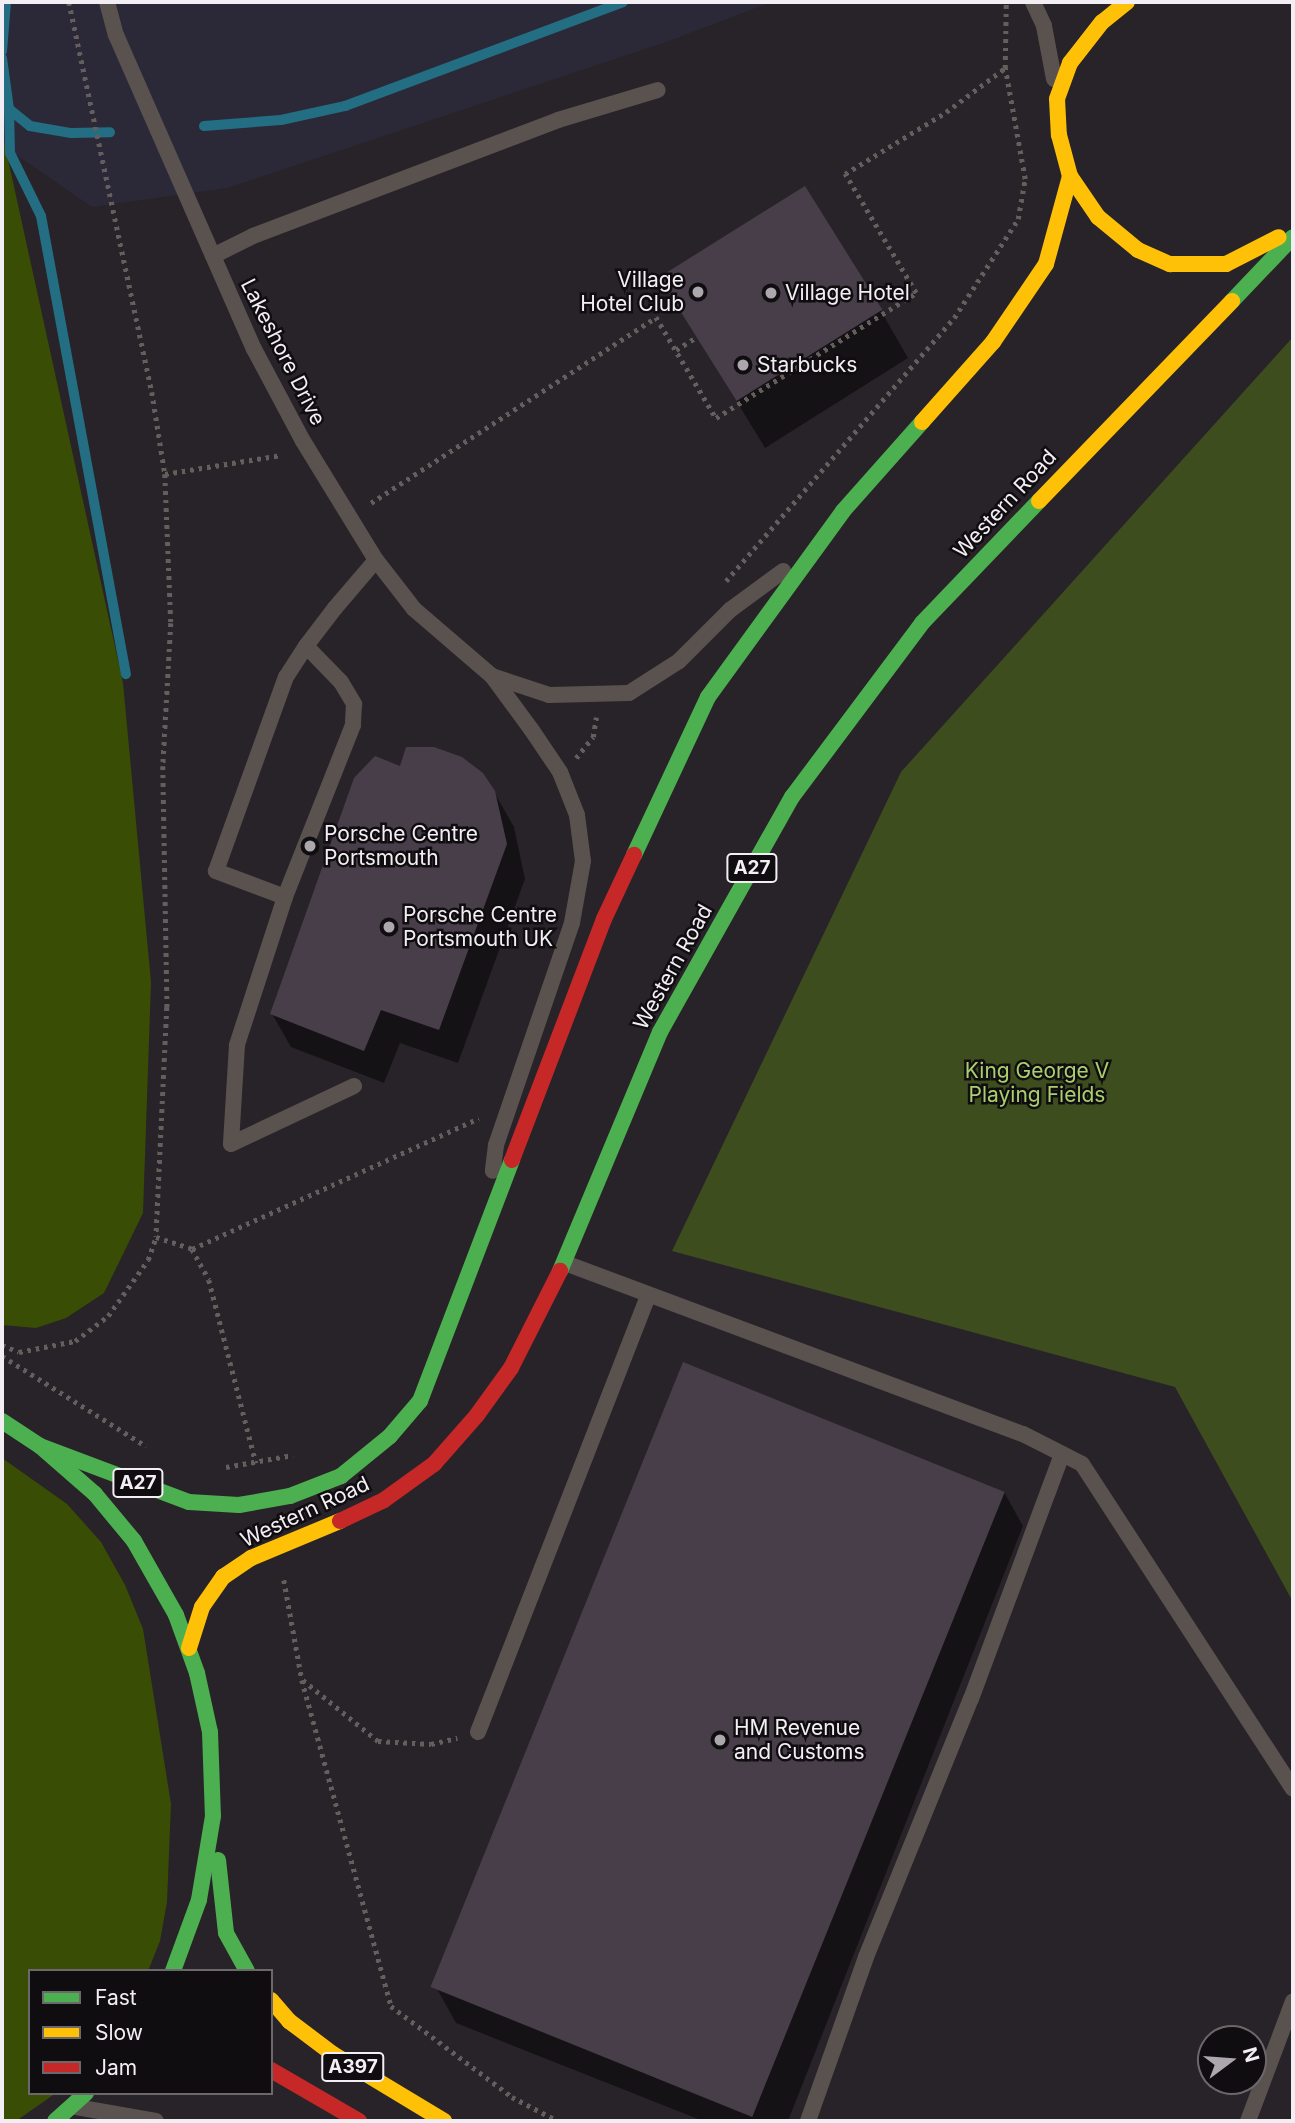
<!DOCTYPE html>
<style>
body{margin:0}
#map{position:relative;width:1295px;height:2123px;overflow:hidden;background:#282328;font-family:Inter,sans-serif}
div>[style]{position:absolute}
.commercial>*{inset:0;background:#2b2938}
.green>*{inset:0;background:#3d4d1e}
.forest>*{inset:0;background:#394d05}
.shadow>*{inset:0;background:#0007}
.stream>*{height:10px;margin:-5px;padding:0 5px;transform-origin:5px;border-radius:5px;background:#246e83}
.building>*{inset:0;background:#483e4a;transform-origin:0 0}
.path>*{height:4.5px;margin-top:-2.25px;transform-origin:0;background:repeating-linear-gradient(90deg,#645e5c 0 3.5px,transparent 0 8.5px)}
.lane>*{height:16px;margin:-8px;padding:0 8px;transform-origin:8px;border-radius:8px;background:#5a524e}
.fast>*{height:16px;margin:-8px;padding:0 8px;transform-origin:8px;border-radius:8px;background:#4caf50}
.slow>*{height:16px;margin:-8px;padding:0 8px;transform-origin:8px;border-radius:8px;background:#ffc107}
.jam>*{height:16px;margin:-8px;padding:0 8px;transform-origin:8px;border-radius:8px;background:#c62828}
.dots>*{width:19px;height:19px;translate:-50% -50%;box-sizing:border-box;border:4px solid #100d10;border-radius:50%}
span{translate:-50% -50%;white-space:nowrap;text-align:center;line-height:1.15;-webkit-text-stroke:5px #100d10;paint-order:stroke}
.shield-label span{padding:2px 5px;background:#100d10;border:2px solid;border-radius:5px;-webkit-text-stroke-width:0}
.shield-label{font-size:19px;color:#f3eef3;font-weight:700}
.poi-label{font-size:21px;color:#f3eef3}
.right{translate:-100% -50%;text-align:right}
.left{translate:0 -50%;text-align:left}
.street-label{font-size:21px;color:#f3eef3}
.park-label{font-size:21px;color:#aacf6c}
.frame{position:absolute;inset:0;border:4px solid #f3eef3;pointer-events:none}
.legend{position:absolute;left:28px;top:1969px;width:245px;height:126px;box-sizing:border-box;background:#100d10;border:2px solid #6b676b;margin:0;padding:9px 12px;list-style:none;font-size:21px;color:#f3eef3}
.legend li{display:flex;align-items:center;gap:14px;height:35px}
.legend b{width:35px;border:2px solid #6b676b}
.north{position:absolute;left:1197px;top:2025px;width:70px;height:70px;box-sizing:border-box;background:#100d10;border:2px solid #6b676b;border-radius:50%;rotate:74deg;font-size:19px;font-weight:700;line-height:28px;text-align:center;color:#f3eef3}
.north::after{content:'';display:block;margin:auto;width:24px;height:32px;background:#aca7ac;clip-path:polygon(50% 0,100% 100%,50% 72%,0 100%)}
</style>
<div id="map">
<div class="commercial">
<div style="clip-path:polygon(2px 2px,771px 2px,669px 41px,227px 188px,92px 207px,8px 149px,2px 140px)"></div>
</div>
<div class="green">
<div style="clip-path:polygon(1293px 337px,1293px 1602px,1175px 1387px,672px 1251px,901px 772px)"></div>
</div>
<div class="forest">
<div style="clip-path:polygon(2px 132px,123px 683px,151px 982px,143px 1213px,104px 1293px,66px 1318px,36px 1328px,2px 1325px)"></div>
<div style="clip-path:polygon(2px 1458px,67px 1504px,101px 1542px,125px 1585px,143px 1629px,171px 1804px,167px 1902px,160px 1941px,148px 1971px,30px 1971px,30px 2093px,56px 2093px,16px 2121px,2px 2121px)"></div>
</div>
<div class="shadow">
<div style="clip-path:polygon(661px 278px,881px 311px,908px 358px,765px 448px)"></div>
<div style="clip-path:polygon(494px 792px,514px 827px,525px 879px,458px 1063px,400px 1043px,384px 1083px,291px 1047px,272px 1014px)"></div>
<div style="clip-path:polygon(1004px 1492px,1023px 1526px,788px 2121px,703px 2121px,456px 2023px,437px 1989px)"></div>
</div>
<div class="stream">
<div style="left:2px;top:51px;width:49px;rotate:-85.3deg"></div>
<div style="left:2px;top:58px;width:51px;rotate:82.2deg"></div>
<div style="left:9px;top:109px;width:27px;rotate:39deg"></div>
<div style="left:30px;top:126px;width:42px;rotate:9.7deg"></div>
<div style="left:71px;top:133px;width:39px;rotate:-1deg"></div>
<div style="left:9px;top:109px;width:44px;rotate:88.7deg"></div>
<div style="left:10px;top:153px;width:70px;rotate:63.8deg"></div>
<div style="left:41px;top:216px;width:466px;rotate:79.5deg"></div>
<div style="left:204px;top:126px;width:77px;rotate:-4.5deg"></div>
<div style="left:281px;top:120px;width:66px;rotate:-12.3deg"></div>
<div style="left:345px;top:106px;width:297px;rotate:-20.5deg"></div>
</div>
<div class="building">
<div style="left:805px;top:186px;width:146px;height:172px;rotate:58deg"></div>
<div style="clip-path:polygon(406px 747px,434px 747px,462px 757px,483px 773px,495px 791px,507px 844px,439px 1030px,381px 1010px,364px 1051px,270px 1014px,354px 778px,375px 756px,400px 766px)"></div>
<div style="left:683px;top:1362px;width:347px;height:674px;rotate:22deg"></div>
</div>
<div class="path">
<div style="left:69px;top:2px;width:399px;rotate:78deg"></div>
<div style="left:152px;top:392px;width:83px;rotate:81deg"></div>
<div style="left:165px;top:474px;width:149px;rotate:87.7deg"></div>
<div style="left:171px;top:623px;width:143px;rotate:93.2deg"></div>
<div style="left:163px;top:766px;width:241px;rotate:89deg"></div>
<div style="left:167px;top:1007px;width:230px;rotate:92.7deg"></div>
<div style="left:676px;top:350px;width:25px;rotate:-32deg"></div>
<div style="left:165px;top:474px;width:118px;rotate:-9.3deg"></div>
<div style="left:371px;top:503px;width:340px;rotate:-33.1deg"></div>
<div style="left:656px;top:317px;width:117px;rotate:59.3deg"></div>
<div style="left:716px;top:418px;width:236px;rotate:-32deg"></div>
<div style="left:916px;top:293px;width:139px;rotate:-120.8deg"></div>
<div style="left:845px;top:174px;width:119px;rotate:-31.5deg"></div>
<div style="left:946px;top:112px;width:74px;rotate:-36.7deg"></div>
<div style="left:726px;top:581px;width:348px;rotate:-49.1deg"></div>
<div style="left:954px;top:318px;width:118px;rotate:-57.1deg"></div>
<div style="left:1018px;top:219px;width:41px;rotate:-80.1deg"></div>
<div style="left:1025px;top:179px;width:113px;rotate:-100.2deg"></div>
<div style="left:1005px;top:68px;width:66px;rotate:-89.1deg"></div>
<div style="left:576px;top:758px;width:27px;rotate:-51deg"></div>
<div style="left:593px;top:737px;width:20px;rotate:-81deg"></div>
<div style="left:192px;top:1249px;width:315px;rotate:-24.5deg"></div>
<div style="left:2px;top:1345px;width:18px;rotate:22deg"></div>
<div style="left:19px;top:1352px;width:57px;rotate:-11.1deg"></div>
<div style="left:75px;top:1341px;width:41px;rotate:-37.1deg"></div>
<div style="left:108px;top:1316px;width:69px;rotate:-54.5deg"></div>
<div style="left:148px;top:1260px;width:24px;rotate:-71deg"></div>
<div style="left:156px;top:1237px;width:38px;rotate:18deg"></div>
<div style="left:192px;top:1249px;width:35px;rotate:61deg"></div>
<div style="left:209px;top:1280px;width:189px;rotate:75.6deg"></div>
<div style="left:2px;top:1356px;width:170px;rotate:32deg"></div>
<div style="left:226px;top:1467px;width:68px;rotate:-10.2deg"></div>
<div style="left:284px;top:1580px;width:102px;rotate:79.8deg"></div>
<div style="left:302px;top:1680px;width:338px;rotate:74.7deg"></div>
<div style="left:391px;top:2006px;width:151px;rotate:36.9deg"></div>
<div style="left:512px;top:2097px;width:52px;rotate:27.6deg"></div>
<div style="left:303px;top:1680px;width:97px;rotate:39.1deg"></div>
<div style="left:378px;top:1741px;width:53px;rotate:3.2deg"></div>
<div style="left:431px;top:1744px;width:27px;rotate:-13deg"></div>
</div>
<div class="lane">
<div style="left:107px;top:2px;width:34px;rotate:75deg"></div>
<div style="left:116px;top:35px;width:343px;rotate:66.3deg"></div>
<div style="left:254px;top:349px;width:104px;rotate:62deg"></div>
<div style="left:303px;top:441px;width:140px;rotate:58.5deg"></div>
<div style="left:376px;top:560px;width:62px;rotate:52.2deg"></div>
<div style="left:414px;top:609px;width:103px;rotate:40.7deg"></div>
<div style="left:492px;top:676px;width:66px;rotate:53.7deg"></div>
<div style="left:531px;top:729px;width:52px;rotate:56deg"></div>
<div style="left:560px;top:772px;width:46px;rotate:68.4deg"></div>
<div style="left:577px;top:815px;width:46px;rotate:82.6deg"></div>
<div style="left:583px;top:861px;width:63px;rotate:100.1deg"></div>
<div style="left:572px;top:923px;width:235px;rotate:108.9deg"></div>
<div style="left:496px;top:1145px;width:26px;rotate:97deg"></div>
<div style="left:1033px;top:2px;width:26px;rotate:65deg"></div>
<div style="left:1044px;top:26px;width:54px;rotate:79.3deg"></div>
<div style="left:213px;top:256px;width:45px;rotate:-26.6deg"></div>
<div style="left:253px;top:236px;width:326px;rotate:-20.8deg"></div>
<div style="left:558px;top:120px;width:104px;rotate:-16.7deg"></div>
<div style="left:306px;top:646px;width:50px;rotate:45.8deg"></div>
<div style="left:341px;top:682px;width:26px;rotate:59deg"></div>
<div style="left:354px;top:704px;width:21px;rotate:93deg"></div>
<div style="left:353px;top:725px;width:185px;rotate:111.6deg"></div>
<div style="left:285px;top:897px;width:74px;rotate:-159.4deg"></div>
<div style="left:216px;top:871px;width:206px;rotate:-70.2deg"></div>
<div style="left:286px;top:677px;width:37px;rotate:-57deg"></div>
<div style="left:306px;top:646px;width:48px;rotate:-52.7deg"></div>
<div style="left:335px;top:608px;width:63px;rotate:-49.5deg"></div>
<div style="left:492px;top:676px;width:60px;rotate:18.4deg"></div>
<div style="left:549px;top:695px;width:80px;rotate:-1.4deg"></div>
<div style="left:629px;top:693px;width:59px;rotate:-32.6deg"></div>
<div style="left:679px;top:661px;width:72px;rotate:-45deg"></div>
<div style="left:730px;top:610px;width:66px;rotate:-36.3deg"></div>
<div style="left:285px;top:897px;width:156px;rotate:108deg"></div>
<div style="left:237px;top:1045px;width:99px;rotate:93.5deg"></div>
<div style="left:231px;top:1144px;width:136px;rotate:-25.2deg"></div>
<div style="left:565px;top:1263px;width:489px;rotate:20.5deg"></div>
<div style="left:1023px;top:1434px;width:66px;rotate:27deg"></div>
<div style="left:1082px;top:1464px;width:387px;rotate:57deg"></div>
<div style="left:478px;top:1732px;width:469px;rotate:-68.7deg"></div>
<div style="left:76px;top:2107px;width:81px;rotate:9.9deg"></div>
<div style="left:808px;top:2121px;width:174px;rotate:-70.5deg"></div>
<div style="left:866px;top:1957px;width:279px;rotate:-67.9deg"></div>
<div style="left:971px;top:1699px;width:261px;rotate:-69.6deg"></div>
<div style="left:1248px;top:2121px;width:128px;rotate:-69.4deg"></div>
</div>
<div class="fast">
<div style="left:1232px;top:301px;width:88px;rotate:-46.4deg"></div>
<div style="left:634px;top:855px;width:174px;rotate:-64.9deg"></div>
<div style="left:708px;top:697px;width:230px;rotate:-54deg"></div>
<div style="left:843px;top:511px;width:119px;rotate:-48.4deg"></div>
<div style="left:560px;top:1271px;width:259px;rotate:-67.3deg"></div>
<div style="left:660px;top:1032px;width:270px;rotate:-60.7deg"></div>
<div style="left:792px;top:797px;width:217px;rotate:-53.2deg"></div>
<div style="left:922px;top:623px;width:169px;rotate:-46.2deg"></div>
<div style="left:2px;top:1421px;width:45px;rotate:33.3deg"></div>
<div style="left:40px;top:1446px;width:73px;rotate:41.1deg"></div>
<div style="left:95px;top:1494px;width:61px;rotate:50.3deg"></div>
<div style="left:134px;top:1541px;width:85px;rotate:60.4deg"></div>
<div style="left:176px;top:1615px;width:62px;rotate:70.1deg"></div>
<div style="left:197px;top:1673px;width:60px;rotate:77.6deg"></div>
<div style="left:210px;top:1732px;width:84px;rotate:88deg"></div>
<div style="left:213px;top:1816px;width:85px;rotate:99.5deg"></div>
<div style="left:199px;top:1900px;width:76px;rotate:110.1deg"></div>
<div style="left:40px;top:1446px;width:159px;rotate:20.6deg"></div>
<div style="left:189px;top:1502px;width:50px;rotate:3.4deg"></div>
<div style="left:239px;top:1505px;width:52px;rotate:-10deg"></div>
<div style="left:290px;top:1496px;width:55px;rotate:-21.4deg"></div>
<div style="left:341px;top:1476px;width:63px;rotate:-39.2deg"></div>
<div style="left:390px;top:1436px;width:46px;rotate:-49.4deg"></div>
<div style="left:420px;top:1401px;width:258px;rotate:-69.1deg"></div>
<div style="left:218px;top:1860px;width:73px;rotate:83.7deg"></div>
<div style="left:226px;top:1933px;width:43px;rotate:61.1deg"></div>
<div style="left:55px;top:2121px;width:42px;rotate:-42.1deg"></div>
</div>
<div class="slow">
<div style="left:1127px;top:2px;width:32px;rotate:141deg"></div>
<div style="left:1102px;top:22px;width:52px;rotate:128deg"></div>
<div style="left:1070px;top:63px;width:38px;rotate:110deg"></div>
<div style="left:1057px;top:99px;width:36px;rotate:87deg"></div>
<div style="left:1059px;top:135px;width:42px;rotate:75deg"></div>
<div style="left:1070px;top:176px;width:50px;rotate:55.7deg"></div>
<div style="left:1098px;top:217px;width:52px;rotate:39.5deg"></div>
<div style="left:1138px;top:250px;width:35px;rotate:24deg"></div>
<div style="left:1170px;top:264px;width:56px"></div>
<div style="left:1226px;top:264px;width:59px;rotate:-27deg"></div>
<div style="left:922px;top:422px;width:107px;rotate:-48.4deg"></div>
<div style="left:993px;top:342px;width:94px;rotate:-55.8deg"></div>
<div style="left:1046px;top:264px;width:91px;rotate:-74.7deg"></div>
<div style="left:1039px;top:501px;width:278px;rotate:-46deg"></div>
<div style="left:189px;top:1648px;width:43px;rotate:-72.4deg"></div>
<div style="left:202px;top:1607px;width:37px;rotate:-55deg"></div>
<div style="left:223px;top:1577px;width:34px;rotate:-34deg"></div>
<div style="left:251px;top:1558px;width:96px;rotate:-22.6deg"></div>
<div style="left:271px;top:2000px;width:28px;rotate:49deg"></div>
<div style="left:289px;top:2021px;width:55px;rotate:36.9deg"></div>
<div style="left:333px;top:2054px;width:130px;rotate:31.1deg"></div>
</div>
<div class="jam">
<div style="left:512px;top:1160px;width:258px;rotate:-69.1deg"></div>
<div style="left:604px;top:919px;width:71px;rotate:-64.9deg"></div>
<div style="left:340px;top:1521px;width:49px;rotate:-25.5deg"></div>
<div style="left:384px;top:1500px;width:62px;rotate:-35.8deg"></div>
<div style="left:434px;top:1464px;width:65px;rotate:-48.7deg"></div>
<div style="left:477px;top:1415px;width:58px;rotate:-54.1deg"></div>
<div style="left:511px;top:1368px;width:109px;rotate:-63.2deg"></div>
<div style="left:271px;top:2070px;width:102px;rotate:30.1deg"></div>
</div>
<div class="dots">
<div style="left:698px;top:292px;background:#aca7ac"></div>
<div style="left:771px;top:293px;background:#aca7ac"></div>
<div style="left:743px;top:365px;background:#aca7ac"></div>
<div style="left:310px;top:846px;background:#aca7ac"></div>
<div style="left:389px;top:927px;background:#aca7ac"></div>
<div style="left:720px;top:1740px;background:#aca7ac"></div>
</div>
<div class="shield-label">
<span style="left:752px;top:868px">A27</span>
<span style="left:138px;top:1483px">A27</span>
<span style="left:353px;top:2067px">A397</span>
</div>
<div class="poi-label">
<span class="right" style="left:684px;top:292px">Village<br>Hotel Club</span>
<span class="left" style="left:785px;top:293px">Village Hotel</span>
<span class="left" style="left:757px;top:365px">Starbucks</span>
<span class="left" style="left:324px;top:846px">Porsche Centre<br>Portsmouth</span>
<span class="left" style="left:403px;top:927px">Porsche Centre<br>Portsmouth UK</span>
<span class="left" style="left:734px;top:1740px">HM Revenue<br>and Customs</span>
</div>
<div class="street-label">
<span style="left:283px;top:352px;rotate:63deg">Lakeshore Drive</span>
<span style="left:1005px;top:504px;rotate:-47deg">Western Road</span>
<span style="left:673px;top:967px;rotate:-61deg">Western Road</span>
<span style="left:305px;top:1512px;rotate:-25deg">Western Road</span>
</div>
<div class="park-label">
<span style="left:1037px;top:1083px">King George V<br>Playing Fields</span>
</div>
<div class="frame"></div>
<ul class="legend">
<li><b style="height:9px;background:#4caf50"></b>Fast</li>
<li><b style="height:9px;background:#ffc107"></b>Slow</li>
<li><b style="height:9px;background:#c62828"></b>Jam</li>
</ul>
<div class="north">N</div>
</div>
